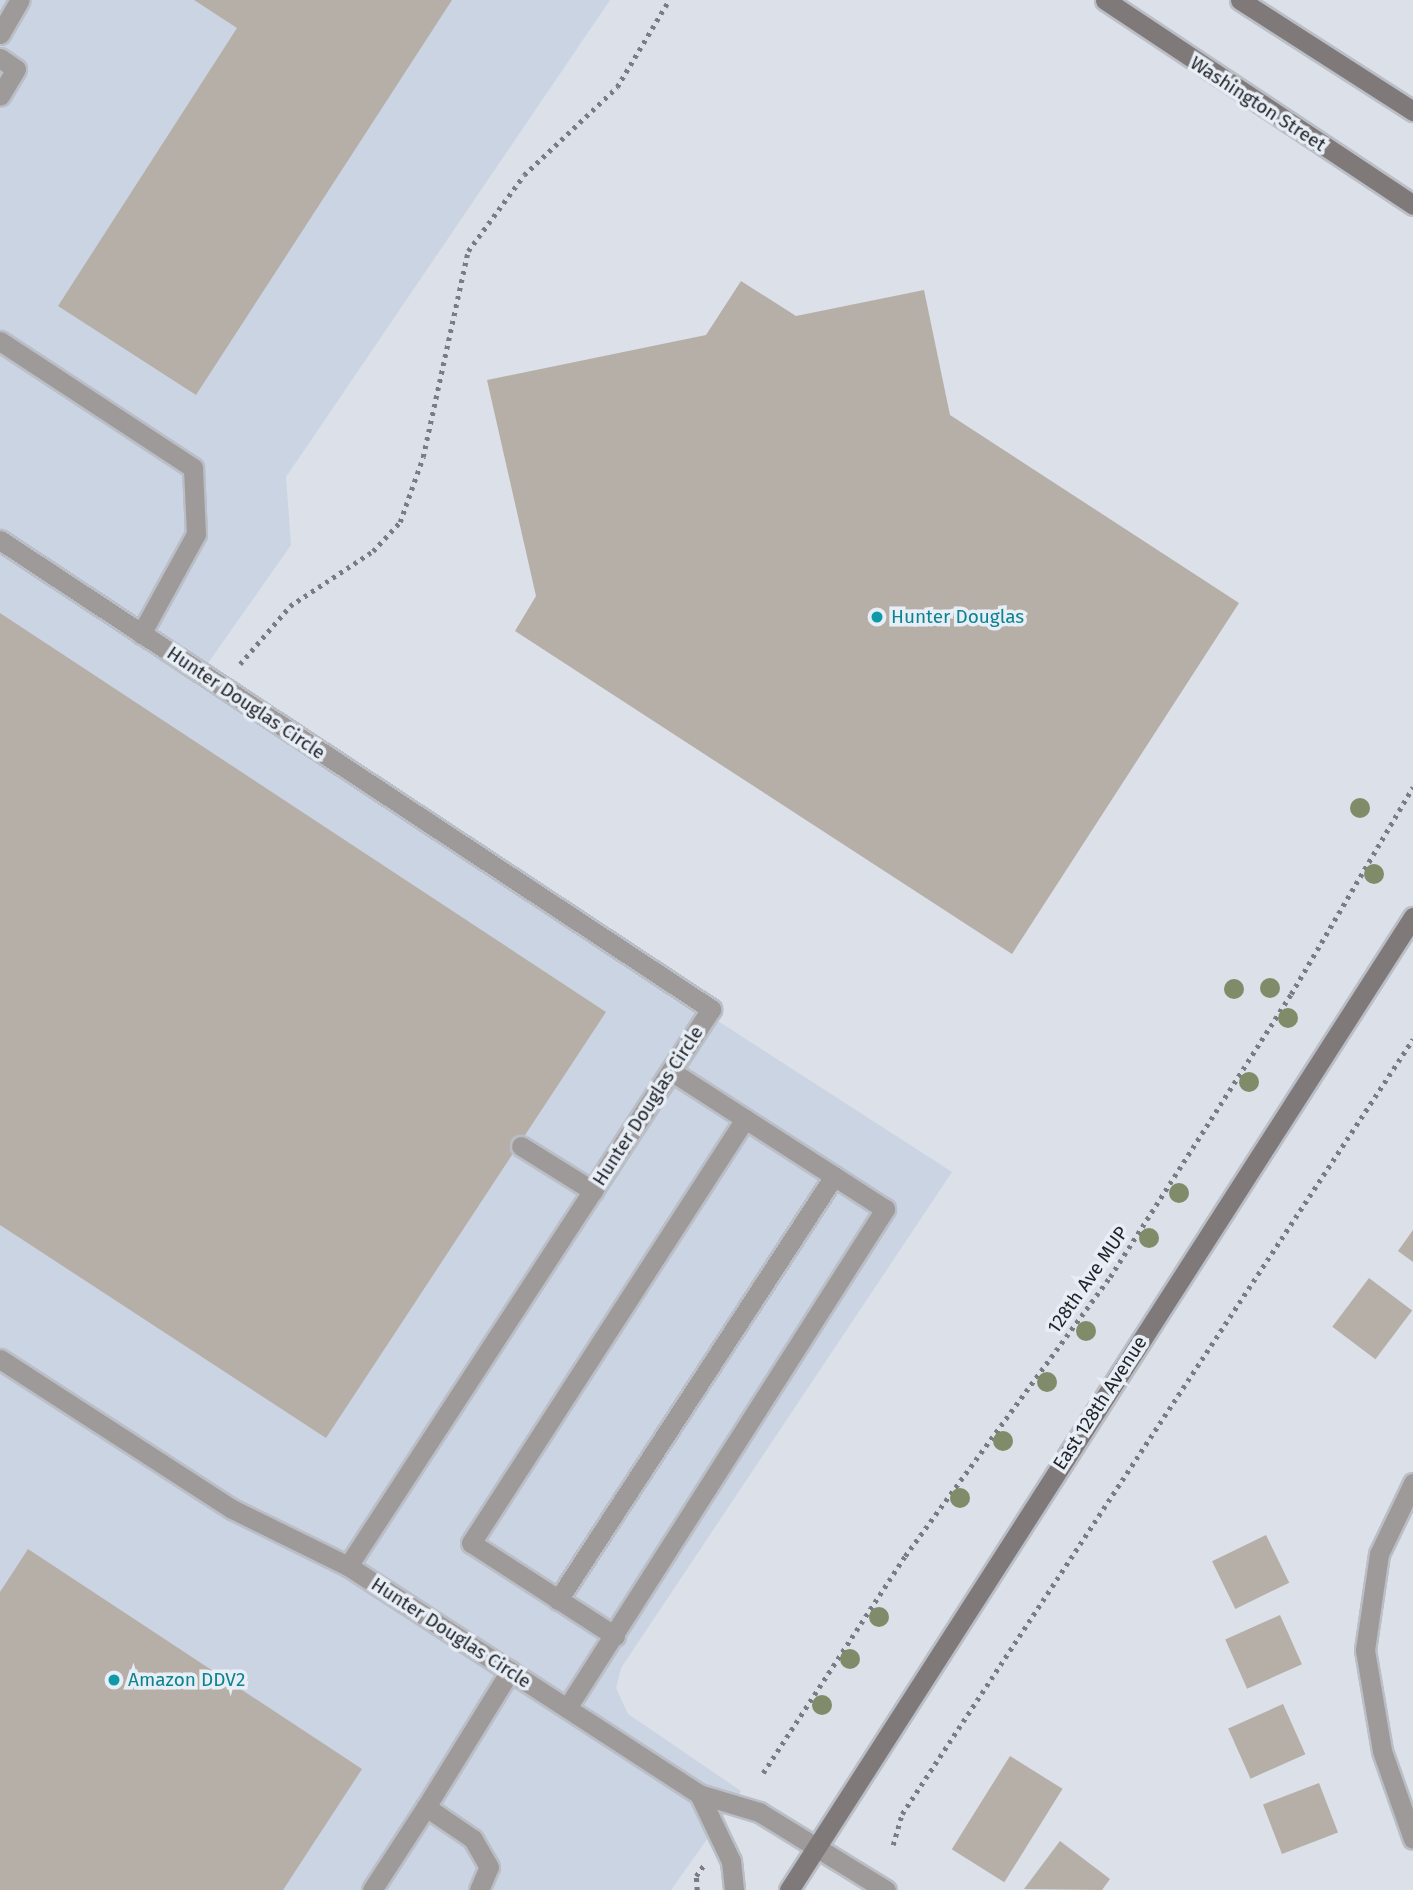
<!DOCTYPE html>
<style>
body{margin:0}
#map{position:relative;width:1413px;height:1890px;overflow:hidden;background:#dbe0e9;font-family:"Fira Sans",sans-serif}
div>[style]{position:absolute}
.built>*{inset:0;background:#cbd4e3}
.building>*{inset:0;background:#b6afa8;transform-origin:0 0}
.path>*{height:4.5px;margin-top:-2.25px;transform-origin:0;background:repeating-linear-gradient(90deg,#797c82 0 3.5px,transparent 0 8.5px)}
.roads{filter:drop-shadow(2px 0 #babec6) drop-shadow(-2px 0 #babec6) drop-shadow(0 2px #babec6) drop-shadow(0 -2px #babec6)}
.service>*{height:19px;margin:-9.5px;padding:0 9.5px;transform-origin:9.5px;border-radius:9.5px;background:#9f9a9a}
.minor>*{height:19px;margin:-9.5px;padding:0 9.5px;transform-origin:9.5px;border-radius:9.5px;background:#9f9a9a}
.secondary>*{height:19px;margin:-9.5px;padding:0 9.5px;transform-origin:9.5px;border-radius:9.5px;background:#807979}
.trees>*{width:20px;height:20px;margin:-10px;border-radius:50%;background:#808b69}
.dots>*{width:19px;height:19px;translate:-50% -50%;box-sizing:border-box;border:4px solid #e8eef6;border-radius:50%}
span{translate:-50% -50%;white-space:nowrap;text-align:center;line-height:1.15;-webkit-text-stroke:7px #e8eef6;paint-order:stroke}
.street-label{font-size:19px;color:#232528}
.culture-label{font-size:19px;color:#0d838f}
.left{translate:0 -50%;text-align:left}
</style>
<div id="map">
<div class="built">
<div style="clip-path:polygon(0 0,610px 0,286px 477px,291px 545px,194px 683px,952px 1172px,621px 1668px,616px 1688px,628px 1714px,741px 1791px,671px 1890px,0 1890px)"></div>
</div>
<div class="building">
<div style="clip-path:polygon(194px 0,452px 0,196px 395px,58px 306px,237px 28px)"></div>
<div style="clip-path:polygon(741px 281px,796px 316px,924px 290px,950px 415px,1239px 603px,1012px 954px,515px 631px,536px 596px,487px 380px,706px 335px)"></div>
<div style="clip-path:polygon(0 613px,606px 1012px,326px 1438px,0 1225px)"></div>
<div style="clip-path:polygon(1413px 1230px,1413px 1262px,1398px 1251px)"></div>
<div style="left:1369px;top:1278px;width:54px;height:61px;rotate:37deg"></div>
<div style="left:1266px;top:1535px;width:53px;height:60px;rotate:64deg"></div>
<div style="clip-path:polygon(28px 1549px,362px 1769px,283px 1890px,0 1890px,0 1592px)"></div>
<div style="left:1280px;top:1615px;width:54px;height:60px;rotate:66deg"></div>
<div style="left:1283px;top:1704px;width:55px;height:60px;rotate:66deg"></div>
<div style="left:1010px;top:1756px;width:62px;height:110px;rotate:32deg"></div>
<div style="left:1319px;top:1783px;width:53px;height:60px;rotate:69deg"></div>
<div style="clip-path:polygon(1060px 1841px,1110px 1879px,1102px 1890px,1024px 1889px)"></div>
</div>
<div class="path">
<div style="left:240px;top:664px;width:77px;rotate:-49.2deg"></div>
<div style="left:290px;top:606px;width:100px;rotate:-33.5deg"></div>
<div style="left:373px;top:551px;width:40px;rotate:-47deg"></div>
<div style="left:400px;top:522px;width:69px;rotate:-70.5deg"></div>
<div style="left:423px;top:457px;width:211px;rotate:-77.7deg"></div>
<div style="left:468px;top:251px;width:94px;rotate:-53.6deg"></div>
<div style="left:524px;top:175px;width:128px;rotate:-43.4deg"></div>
<div style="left:617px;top:87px;width:101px;rotate:-59.1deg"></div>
<div style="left:763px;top:1773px;width:259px;rotate:-56.8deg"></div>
<div style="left:905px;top:1556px;width:346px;rotate:-53.7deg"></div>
<div style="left:1110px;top:1277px;width:336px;rotate:-57.4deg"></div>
<div style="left:1291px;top:994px;width:240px;rotate:-59.5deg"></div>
<div style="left:893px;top:1845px;width:32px;rotate:-74deg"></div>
<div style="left:902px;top:1814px;width:928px;rotate:-56.6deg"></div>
<div style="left:697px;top:1890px;width:14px;rotate:-94deg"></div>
<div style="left:696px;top:1876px;width:14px;rotate:-54deg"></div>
</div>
<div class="roads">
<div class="service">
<div style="left:0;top:34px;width:39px;rotate:-60deg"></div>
<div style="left:0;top:58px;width:19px;rotate:35deg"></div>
<div style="left:16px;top:69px;width:31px;rotate:121deg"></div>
<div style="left:0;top:341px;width:231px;rotate:33.3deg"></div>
<div style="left:193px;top:468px;width:66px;rotate:87.4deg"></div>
<div style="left:196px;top:534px;width:114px;rotate:118.8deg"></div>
<div style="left:521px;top:1146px;width:85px;rotate:32deg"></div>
<div style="left:0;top:1359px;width:276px;rotate:32.9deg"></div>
<div style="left:232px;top:1509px;width:129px;rotate:26.2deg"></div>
<div style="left:558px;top:1600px;width:506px;rotate:-56.94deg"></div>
<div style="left:615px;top:1636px;width:171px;rotate:-147.1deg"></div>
<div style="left:471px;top:1543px;width:505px;rotate:-57.13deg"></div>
<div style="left:567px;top:1708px;width:592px;rotate:-57.49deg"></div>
<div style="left:885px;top:1209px;width:255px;rotate:-147.2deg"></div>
<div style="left:372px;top:1890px;width:99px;rotate:-57deg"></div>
<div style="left:479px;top:1890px;width:25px;rotate:-67deg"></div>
<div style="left:489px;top:1867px;width:32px;rotate:-120deg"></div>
<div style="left:473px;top:1839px;width:57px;rotate:-145.8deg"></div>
<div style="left:426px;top:1807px;width:160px;rotate:-58.3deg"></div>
</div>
<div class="minor">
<div style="left:0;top:540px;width:852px;rotate:33.41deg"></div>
<div style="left:711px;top:1009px;width:665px;rotate:123.09deg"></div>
<div style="left:348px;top:1566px;width:419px;rotate:33deg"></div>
<div style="left:699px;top:1794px;width:63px;rotate:16.7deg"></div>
<div style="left:759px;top:1812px;width:149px;rotate:31.6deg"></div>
<div style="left:1413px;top:1483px;width:79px;rotate:115.6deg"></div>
<div style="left:1379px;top:1554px;width:97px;rotate:98.3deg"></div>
<div style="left:1365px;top:1650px;width:102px;rotate:80.4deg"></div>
<div style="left:1382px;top:1751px;width:93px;rotate:70.6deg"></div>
<div style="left:699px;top:1794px;width:74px;rotate:64.5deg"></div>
<div style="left:731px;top:1861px;width:29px;rotate:84deg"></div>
</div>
<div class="secondary">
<div style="left:1105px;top:0;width:370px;rotate:33.6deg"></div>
<div style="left:1240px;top:0;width:206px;rotate:32.7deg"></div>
<div style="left:789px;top:1890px;width:1156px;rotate:-57.33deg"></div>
</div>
</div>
<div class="trees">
<div style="left:1360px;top:808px"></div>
<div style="left:1374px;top:874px"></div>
<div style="left:1270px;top:988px"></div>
<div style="left:1234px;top:989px"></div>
<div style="left:1288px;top:1018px"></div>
<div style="left:1249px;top:1082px"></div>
<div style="left:1179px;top:1193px"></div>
<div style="left:1149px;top:1238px"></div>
<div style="left:1086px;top:1331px"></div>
<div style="left:1047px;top:1382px"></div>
<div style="left:1003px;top:1441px"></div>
<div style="left:960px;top:1498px"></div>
<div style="left:879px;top:1617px"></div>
<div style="left:850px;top:1659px"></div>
<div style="left:822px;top:1705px"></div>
</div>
<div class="dots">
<div style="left:877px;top:617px;background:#0f9aa8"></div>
<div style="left:114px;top:1680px;background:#0f9aa8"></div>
</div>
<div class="street-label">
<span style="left:1258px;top:104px;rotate:33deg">Washington Street</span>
<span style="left:246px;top:703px;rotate:34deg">Hunter Douglas Circle</span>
<span style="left:648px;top:1106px;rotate:-57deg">Hunter Douglas Circle</span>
<span style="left:1088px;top:1280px;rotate:-55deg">128th Ave MUP</span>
<span style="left:1100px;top:1403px;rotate:-57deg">East 128th Avenue</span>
<span style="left:451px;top:1633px;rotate:33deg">Hunter Douglas Circle</span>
</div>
<div class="culture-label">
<span class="left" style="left:891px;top:617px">Hunter Douglas</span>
<span class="left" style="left:128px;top:1680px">Amazon DDV2</span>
</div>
</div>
